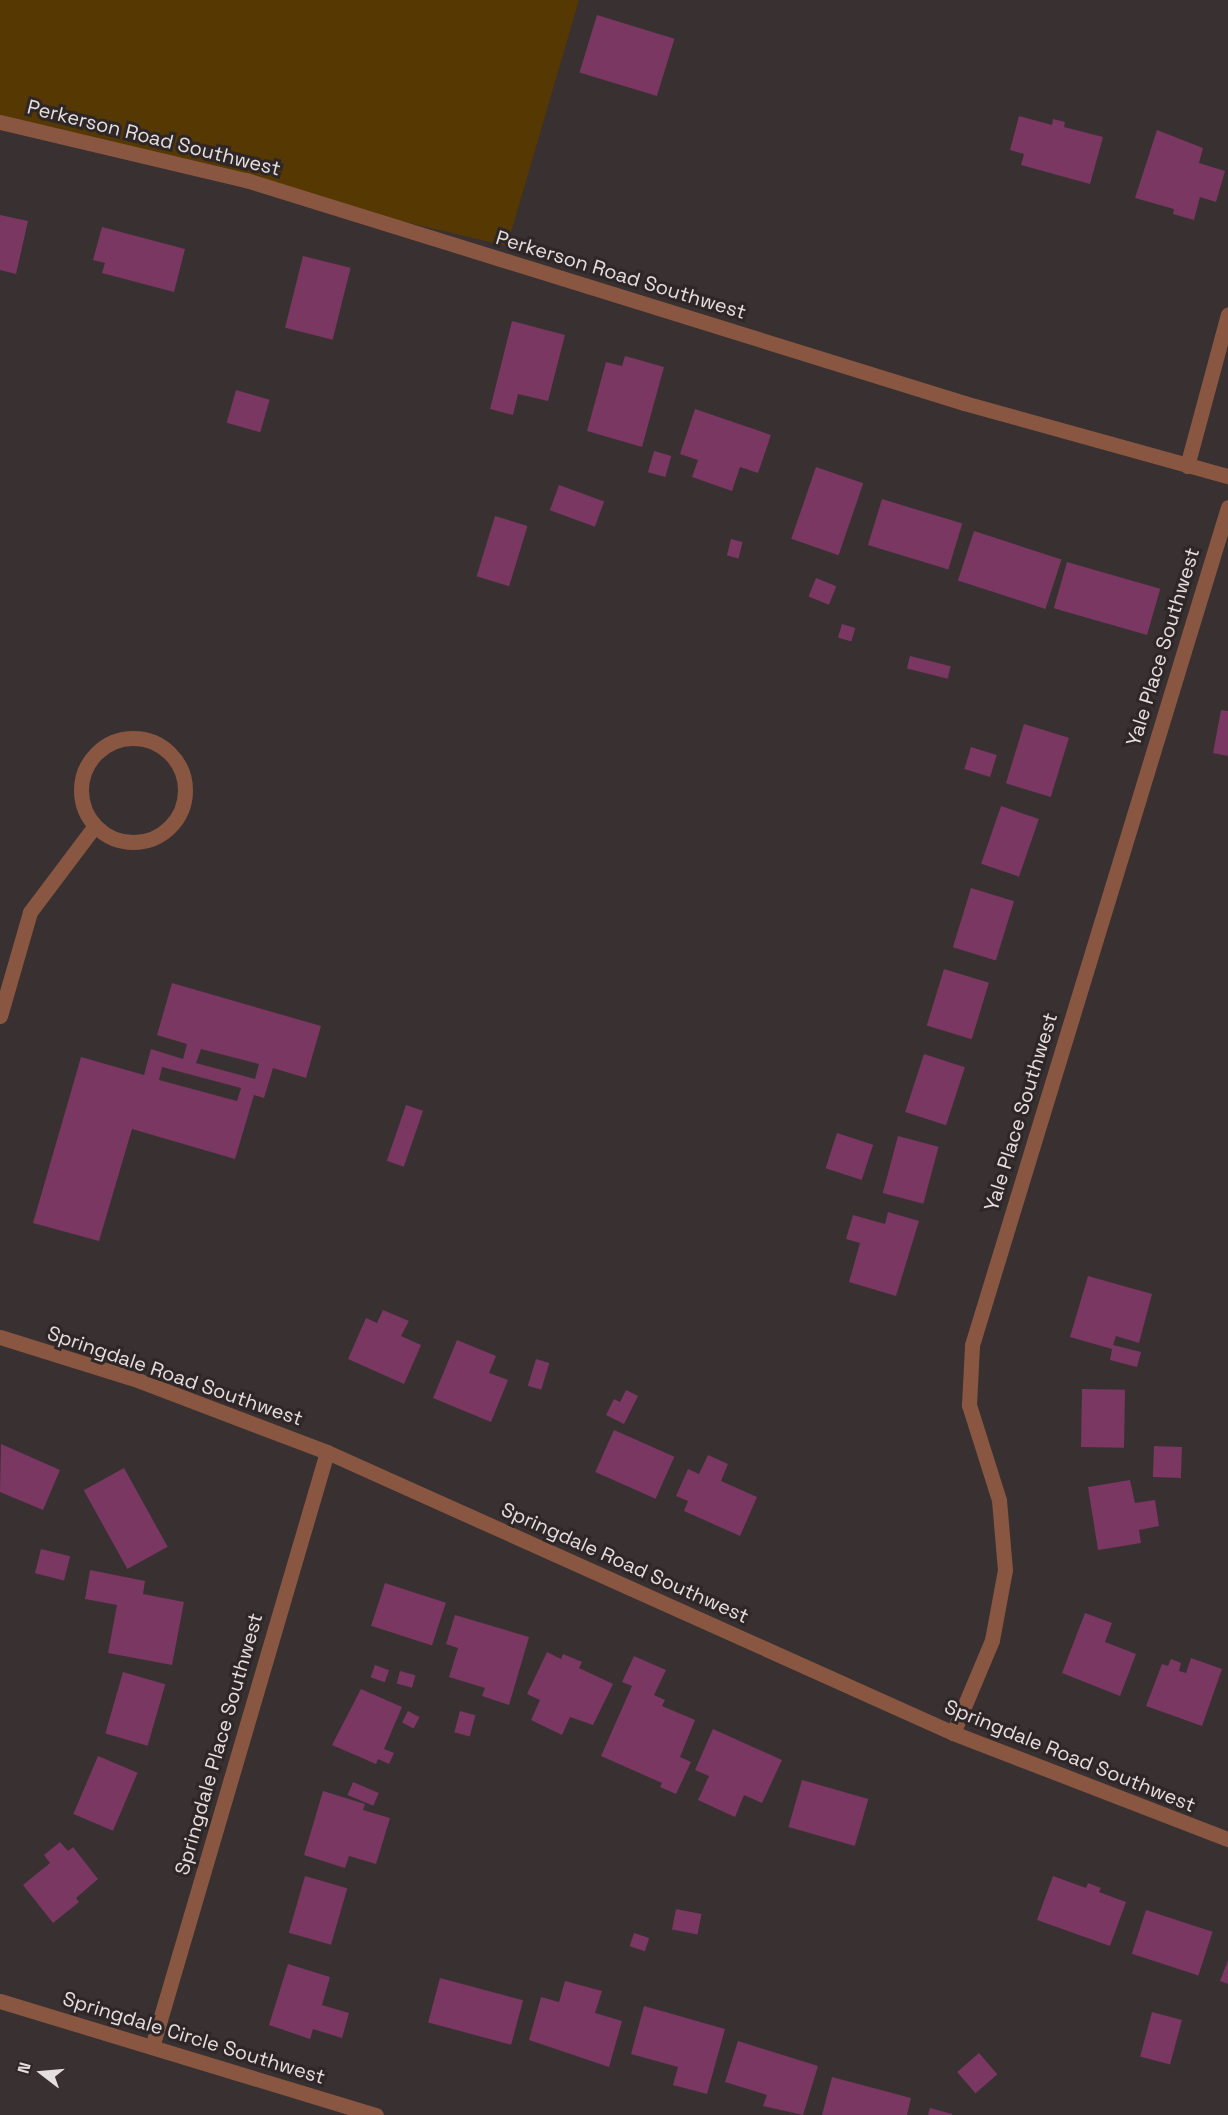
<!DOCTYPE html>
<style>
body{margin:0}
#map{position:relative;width:1228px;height:2115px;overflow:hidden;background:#393031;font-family:"Space Grotesk",sans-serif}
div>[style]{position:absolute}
.green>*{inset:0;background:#553802}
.building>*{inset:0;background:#793762;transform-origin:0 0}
.minor>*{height:15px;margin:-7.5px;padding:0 7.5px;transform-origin:7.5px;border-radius:7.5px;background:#895741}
.minor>.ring{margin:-7.5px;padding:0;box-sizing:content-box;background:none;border:15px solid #895741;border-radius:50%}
span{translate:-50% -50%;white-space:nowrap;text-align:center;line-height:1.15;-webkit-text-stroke:6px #2f2627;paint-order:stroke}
.street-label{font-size:20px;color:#e5dfdf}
.north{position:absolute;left:12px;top:2043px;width:60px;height:60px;-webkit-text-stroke:4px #2f2627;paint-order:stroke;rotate:286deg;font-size:16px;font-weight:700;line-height:24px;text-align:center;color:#e5dfdf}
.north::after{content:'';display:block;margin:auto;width:21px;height:27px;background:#e5dfdf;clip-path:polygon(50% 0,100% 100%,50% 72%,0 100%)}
</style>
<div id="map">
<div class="green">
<div style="clip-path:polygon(0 0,579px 0,507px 246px,0 127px)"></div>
</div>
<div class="building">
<div style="left:597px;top:15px;width:81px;height:60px;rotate:17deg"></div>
<div style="clip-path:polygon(1019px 116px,1052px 125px,1053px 119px,1065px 122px,1064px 127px,1103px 137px,1090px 184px,1021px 165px,1024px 154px,1010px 150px)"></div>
<div style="clip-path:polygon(1157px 130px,1203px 148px,1199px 163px,1225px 171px,1216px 202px,1200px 197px,1194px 220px,1173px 214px,1174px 209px,1135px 198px)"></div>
<div style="clip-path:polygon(0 215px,28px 221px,16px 274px,0 270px)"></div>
<div style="clip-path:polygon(102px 227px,185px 249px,174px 292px,102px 273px,105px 263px,93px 260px)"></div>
<div style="left:303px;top:256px;width:49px;height:74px;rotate:14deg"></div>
<div style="clip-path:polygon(512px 321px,565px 335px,548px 401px,518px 394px,513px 415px,490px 409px)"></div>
<div style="clip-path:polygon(625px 356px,664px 367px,642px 447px,587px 431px,606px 362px,622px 366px)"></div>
<div style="left:236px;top:390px;width:35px;height:34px;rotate:16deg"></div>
<div style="clip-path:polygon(695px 409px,771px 435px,758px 473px,740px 467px,732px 491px,692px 477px,698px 460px,680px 454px)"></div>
<div style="left:654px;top:451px;width:18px;height:22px;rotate:16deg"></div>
<div style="left:816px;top:467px;width:50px;height:76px;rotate:19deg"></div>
<div style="left:559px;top:485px;width:48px;height:27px;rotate:20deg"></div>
<div style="left:882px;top:499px;width:84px;height:48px;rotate:17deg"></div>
<div style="left:495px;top:516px;width:34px;height:63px;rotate:17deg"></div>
<div style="left:974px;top:531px;width:92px;height:52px;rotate:18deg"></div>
<div style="left:731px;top:539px;width:12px;height:17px;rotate:14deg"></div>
<div style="left:1067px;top:562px;width:97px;height:48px;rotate:16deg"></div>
<div style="left:816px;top:578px;width:22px;height:20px;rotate:22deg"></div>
<div style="left:842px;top:624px;width:14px;height:14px;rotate:17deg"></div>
<div style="left:910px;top:656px;width:42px;height:13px;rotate:14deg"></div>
<div style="clip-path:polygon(1221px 710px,1228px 711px,1228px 756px,1213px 753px)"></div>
<div style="left:1024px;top:724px;width:47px;height:62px;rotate:17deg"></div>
<div style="left:971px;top:747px;width:27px;height:23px;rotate:17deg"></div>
<div style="left:1001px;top:806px;width:40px;height:61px;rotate:19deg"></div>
<div style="left:971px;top:888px;width:45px;height:62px;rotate:17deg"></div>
<div style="left:944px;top:969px;width:47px;height:59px;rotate:17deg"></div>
<div style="clip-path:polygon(evenodd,172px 983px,321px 1026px,306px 1078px,273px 1068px,264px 1098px,254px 1095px,235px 1159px,132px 1129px,99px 1241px,33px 1223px,81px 1057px,144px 1075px,151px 1049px,183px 1059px,187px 1044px,157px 1035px,172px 983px,201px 1049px,259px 1064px,255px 1079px,196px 1063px,201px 1049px,172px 983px,162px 1067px,241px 1088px,237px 1101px,159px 1080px,162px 1067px)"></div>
<div style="left:924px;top:1054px;width:43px;height:61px;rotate:18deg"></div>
<div style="left:406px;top:1105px;width:18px;height:59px;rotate:19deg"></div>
<div style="left:837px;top:1133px;width:38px;height:37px;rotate:18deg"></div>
<div style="left:898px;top:1136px;width:42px;height:59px;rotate:15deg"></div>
<div style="clip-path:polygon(888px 1212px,919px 1221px,896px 1296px,849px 1282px,860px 1243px,846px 1239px,853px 1215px,885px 1224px)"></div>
<div style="clip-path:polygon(1088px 1276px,1152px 1294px,1139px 1343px,1116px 1336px,1113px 1345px,1141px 1352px,1137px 1367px,1110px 1360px,1112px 1349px,1070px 1337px)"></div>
<div style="clip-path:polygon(383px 1310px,409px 1321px,401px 1336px,421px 1345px,404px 1384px,348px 1359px,366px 1318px,377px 1323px)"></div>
<div style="clip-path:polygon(457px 1340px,496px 1356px,489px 1373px,508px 1380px,491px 1422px,433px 1398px)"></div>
<div style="left:536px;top:1359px;width:14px;height:28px;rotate:17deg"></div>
<div style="left:1082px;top:1389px;width:43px;height:58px;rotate:1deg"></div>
<div style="clip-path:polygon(626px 1390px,638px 1396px,624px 1424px,606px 1415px,614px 1399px,620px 1402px)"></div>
<div style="left:614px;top:1430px;width:66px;height:46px;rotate:24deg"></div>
<div style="clip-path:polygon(1px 1444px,60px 1470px,43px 1510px,0 1492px)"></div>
<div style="left:1154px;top:1446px;width:28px;height:31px;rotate:2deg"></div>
<div style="clip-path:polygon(708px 1455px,728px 1464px,721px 1481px,757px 1497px,740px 1536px,684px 1511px,688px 1501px,676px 1496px,688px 1469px,699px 1474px)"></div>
<div style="left:124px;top:1468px;width:90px;height:46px;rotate:61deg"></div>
<div style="clip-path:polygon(1130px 1480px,1135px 1503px,1155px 1500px,1159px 1526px,1139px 1530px,1141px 1543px,1098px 1550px,1088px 1487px)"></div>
<div style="left:41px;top:1549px;width:30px;height:25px;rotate:14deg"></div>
<div style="clip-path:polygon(90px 1570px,145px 1581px,143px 1594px,184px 1602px,172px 1665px,108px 1653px,117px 1605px,85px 1599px)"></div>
<div style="left:385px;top:1583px;width:64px;height:45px;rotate:18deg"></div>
<div style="clip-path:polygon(1085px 1613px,1112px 1623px,1105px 1642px,1136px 1654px,1120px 1696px,1062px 1673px)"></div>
<div style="clip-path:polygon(455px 1615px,529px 1637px,509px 1705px,482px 1696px,485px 1688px,449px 1677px,458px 1648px,446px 1644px)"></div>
<div style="clip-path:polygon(547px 1652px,561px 1659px,563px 1654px,582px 1662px,579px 1668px,613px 1684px,593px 1725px,570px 1717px,562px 1735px,531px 1720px,540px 1700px,527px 1694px)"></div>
<div style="clip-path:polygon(634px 1656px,666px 1670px,654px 1695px,665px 1700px,662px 1706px,695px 1720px,680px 1757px,691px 1762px,676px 1794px,660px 1787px,662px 1783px,601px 1756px,632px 1686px,622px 1682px)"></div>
<div style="clip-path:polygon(1191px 1658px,1222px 1669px,1202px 1726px,1146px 1706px,1162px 1664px,1168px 1666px,1171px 1659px,1181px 1663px,1179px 1671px,1186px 1673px)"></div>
<div style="left:375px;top:1665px;width:15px;height:13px;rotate:20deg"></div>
<div style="left:400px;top:1671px;width:16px;height:13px;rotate:15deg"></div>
<div style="left:123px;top:1672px;width:44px;height:64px;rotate:16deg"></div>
<div style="clip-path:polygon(361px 1689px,402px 1707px,384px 1749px,394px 1753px,389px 1764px,378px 1759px,376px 1764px,332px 1745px)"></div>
<div style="left:408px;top:1711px;width:13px;height:13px;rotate:27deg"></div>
<div style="left:460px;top:1711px;width:16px;height:22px;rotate:15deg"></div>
<div style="clip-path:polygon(713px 1729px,782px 1760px,762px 1803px,744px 1795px,735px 1817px,698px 1800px,709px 1776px,695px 1770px)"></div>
<div style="left:98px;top:1756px;width:43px;height:63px;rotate:23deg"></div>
<div style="left:802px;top:1780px;width:69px;height:49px;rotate:16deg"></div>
<div style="left:353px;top:1782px;width:28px;height:14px;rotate:23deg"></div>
<div style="clip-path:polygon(323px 1791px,365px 1804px,363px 1810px,390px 1818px,376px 1864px,349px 1856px,345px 1868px,304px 1855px)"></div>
<div style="clip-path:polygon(60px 1842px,68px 1851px,73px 1847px,98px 1879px,76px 1898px,79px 1902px,53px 1923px,23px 1885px,50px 1863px,44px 1855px)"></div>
<div style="left:305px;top:1876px;width:44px;height:59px;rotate:16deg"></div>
<div style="clip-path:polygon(1053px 1876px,1086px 1888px,1088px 1883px,1101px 1888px,1099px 1892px,1126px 1902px,1110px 1946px,1037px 1920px)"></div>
<div style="left:676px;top:1909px;width:26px;height:21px;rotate:11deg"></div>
<div style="left:1146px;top:1910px;width:70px;height:46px;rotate:18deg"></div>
<div style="left:634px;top:1933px;width:16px;height:14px;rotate:18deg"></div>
<div style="clip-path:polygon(1228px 1960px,1228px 1984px,1220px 1981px)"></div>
<div style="clip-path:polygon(288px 1964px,330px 1977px,322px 2005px,349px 2013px,342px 2038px,313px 2029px,310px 2039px,269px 2025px)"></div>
<div style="left:440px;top:1978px;width:86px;height:46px;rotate:15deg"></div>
<div style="clip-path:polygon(565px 1981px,602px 1991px,595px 2013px,622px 2021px,609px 2067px,529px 2040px,541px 1997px,559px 2002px)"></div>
<div style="clip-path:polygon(644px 2006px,725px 2029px,707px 2094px,673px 2085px,678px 2067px,631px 2054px)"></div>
<div style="left:1152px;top:2012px;width:31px;height:46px;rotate:15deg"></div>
<div style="clip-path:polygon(738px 2041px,818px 2066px,803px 2115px,763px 2106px,767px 2095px,725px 2082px)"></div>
<div style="left:979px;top:2053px;width:28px;height:29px;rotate:49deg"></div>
<div style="clip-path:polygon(832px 2077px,911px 2098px,907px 2115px,822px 2115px)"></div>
<div style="clip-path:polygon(930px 2108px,952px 2114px,952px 2115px,928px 2115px)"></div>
</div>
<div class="minor">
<div style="left:0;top:122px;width:253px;rotate:13.3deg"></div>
<div style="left:246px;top:180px;width:752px;rotate:17.25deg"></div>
<div style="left:964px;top:403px;width:274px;rotate:15.5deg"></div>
<div style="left:1187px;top:466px;width:157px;rotate:-74.9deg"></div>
<div class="ring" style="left:81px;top:738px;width:89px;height:89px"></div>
<div style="left:0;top:1016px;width:108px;rotate:-73.9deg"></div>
<div style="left:30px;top:912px;width:106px;rotate:-53deg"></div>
<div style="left:0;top:1337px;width:147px;rotate:17.4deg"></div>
<div style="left:140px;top:1381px;width:200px;rotate:20.8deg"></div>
<div style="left:327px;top:1452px;width:686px;rotate:24.17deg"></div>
<div style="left:953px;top:1733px;width:295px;rotate:21.1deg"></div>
<div style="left:953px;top:1733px;width:101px;rotate:-67.2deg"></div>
<div style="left:992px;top:1640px;width:71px;rotate:-79.5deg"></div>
<div style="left:1005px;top:1570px;width:70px;rotate:-94.9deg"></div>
<div style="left:999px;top:1500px;width:100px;rotate:-107.5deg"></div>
<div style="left:969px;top:1405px;width:60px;rotate:-87.1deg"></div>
<div style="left:972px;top:1345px;width:876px;rotate:-73.01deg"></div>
<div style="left:0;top:2001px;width:393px;rotate:16.9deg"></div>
<div style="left:152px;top:2047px;width:620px;rotate:-73.61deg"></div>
</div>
<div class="street-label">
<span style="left:154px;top:138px;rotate:14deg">Perkerson Road Southwest</span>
<span style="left:621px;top:275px;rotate:17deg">Perkerson Road Southwest</span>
<span style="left:1163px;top:647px;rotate:-73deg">Yale Place Southwest</span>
<span style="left:1021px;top:1112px;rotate:-73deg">Yale Place Southwest</span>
<span style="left:175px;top:1376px;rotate:19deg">Springdale Road Southwest</span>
<span style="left:625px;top:1563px;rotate:24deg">Springdale Road Southwest</span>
<span style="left:219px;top:1744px;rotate:-74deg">Springdale Place Southwest</span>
<span style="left:1070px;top:1756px;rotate:22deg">Springdale Road Southwest</span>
<span style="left:194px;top:2038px;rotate:17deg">Springdale Circle Southwest</span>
</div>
<div class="north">N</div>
</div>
